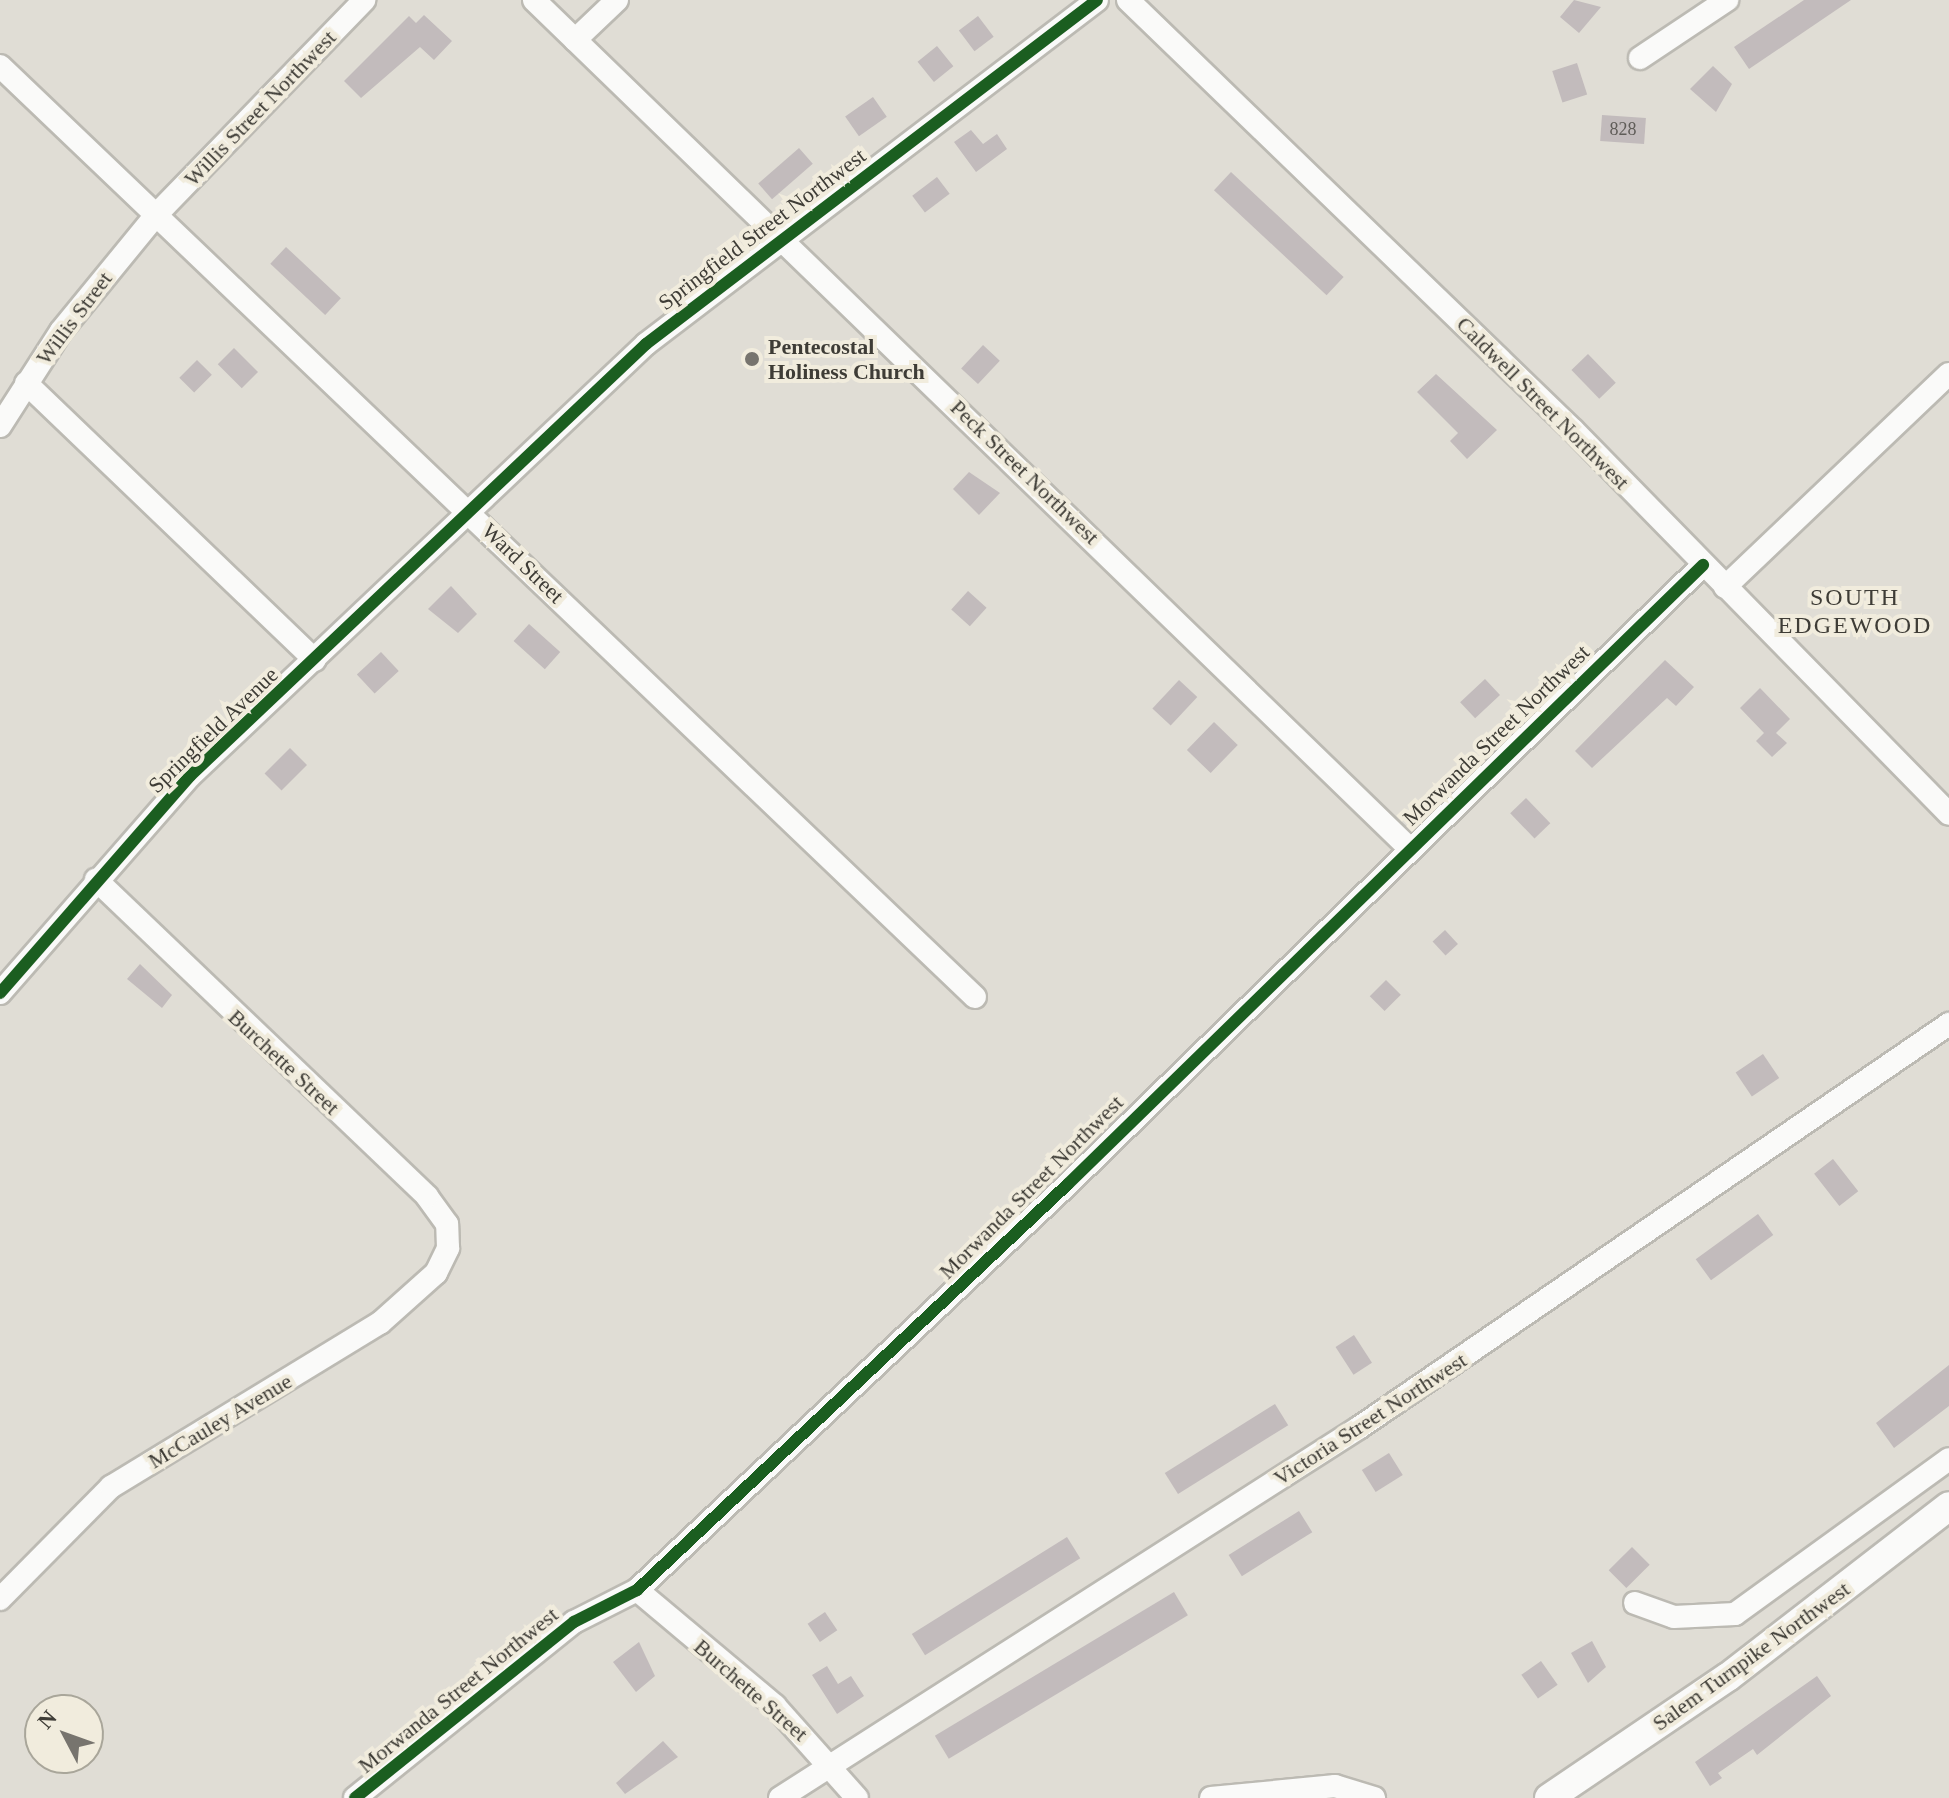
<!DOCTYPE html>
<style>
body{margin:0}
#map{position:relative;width:1949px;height:1798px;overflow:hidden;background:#e0ddd5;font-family:"Times New Roman",serif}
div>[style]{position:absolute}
.building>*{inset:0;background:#c2bbbc;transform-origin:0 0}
.roads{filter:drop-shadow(2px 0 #bcbab3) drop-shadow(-2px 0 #bcbab3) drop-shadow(0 2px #bcbab3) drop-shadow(0 -2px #bcbab3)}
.minor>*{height:22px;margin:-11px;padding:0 11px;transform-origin:11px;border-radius:11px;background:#fafaf9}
.tertiary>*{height:28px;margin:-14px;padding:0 14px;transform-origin:14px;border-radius:14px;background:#fafaf9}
.cycleway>*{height:12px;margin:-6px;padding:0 6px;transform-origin:6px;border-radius:6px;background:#1b5e20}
.dots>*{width:22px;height:22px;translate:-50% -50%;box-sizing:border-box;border:4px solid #f1ecdd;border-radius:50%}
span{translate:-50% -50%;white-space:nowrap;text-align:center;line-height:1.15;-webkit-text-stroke:8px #f1ecdd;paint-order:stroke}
.number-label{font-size:18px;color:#5f5c58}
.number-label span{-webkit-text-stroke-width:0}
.street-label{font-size:22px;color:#3e3c36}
.poi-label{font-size:22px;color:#3e3c36;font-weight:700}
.left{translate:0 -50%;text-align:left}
.neighbourhood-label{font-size:24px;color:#3e3c36;letter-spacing:2px}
.north{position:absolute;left:24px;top:1694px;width:80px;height:80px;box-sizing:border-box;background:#f1ecdd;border:2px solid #a9a69a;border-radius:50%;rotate:311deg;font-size:22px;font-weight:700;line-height:32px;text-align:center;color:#3e3c36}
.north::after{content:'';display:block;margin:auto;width:28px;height:36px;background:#77746e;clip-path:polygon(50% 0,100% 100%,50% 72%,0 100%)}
</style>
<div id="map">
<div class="building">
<div style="clip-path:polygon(1574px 0,1601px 7px,1579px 33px,1560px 17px)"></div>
<div style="clip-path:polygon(1804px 0,1851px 0,1749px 69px,1734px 47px)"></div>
<div style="clip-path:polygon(424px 15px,452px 41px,434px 60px,420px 47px,361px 98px,344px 81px,409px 16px,416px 23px)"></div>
<div style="left:978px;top:16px;width:26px;height:24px;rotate:53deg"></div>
<div style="left:937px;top:46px;width:26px;height:25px;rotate:51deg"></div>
<div style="left:1577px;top:63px;width:33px;height:26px;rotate:72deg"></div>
<div style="clip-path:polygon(1713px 66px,1732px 84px,1716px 112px,1690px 89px)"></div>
<div style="left:873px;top:97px;width:24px;height:34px;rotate:55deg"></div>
<div style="left:1602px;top:115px;width:44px;height:26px;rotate:4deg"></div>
<div style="clip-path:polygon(971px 130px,983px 144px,997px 134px,1007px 149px,976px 172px,954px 142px)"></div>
<div style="left:799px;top:148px;width:21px;height:54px;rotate:49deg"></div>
<div style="left:1231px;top:172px;width:154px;height:25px;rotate:43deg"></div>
<div style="left:937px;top:177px;width:21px;height:31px;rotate:53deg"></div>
<div style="left:286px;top:247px;width:75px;height:23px;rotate:43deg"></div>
<div style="left:983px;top:345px;width:23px;height:32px;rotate:43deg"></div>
<div style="left:234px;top:348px;width:34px;height:23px;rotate:45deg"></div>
<div style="left:1588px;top:354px;width:40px;height:23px;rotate:46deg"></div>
<div style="left:197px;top:360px;width:21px;height:25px;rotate:45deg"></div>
<div style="clip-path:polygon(1436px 374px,1497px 430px,1467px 459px,1450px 441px,1458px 433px,1417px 392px)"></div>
<div style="clip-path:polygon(969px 472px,1000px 493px,979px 515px,953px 489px)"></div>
<div style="clip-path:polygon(451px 586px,477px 614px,458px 633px,428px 609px)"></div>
<div style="left:968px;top:591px;width:25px;height:25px;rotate:42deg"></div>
<div style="left:529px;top:624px;width:42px;height:23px;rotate:42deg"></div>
<div style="left:381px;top:652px;width:26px;height:33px;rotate:47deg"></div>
<div style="clip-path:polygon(1665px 660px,1694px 687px,1676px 706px,1667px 698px,1592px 768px,1575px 751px)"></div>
<div style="left:1485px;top:679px;width:22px;height:34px;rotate:47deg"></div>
<div style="left:1179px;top:680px;width:25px;height:39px;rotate:43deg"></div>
<div style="clip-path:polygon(1760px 688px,1790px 719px,1776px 733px,1787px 743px,1772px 757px,1756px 741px,1764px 733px,1740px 708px)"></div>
<div style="left:1214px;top:722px;width:33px;height:39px;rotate:44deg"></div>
<div style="left:290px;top:748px;width:24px;height:36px;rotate:45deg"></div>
<div style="left:1526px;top:798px;width:35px;height:22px;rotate:46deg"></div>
<div style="left:1445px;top:930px;width:19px;height:17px;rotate:47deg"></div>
<div style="clip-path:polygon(140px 964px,172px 995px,162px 1008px,127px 979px)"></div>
<div style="left:1386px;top:980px;width:21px;height:23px;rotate:45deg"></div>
<div style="left:1763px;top:1054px;width:29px;height:33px;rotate:56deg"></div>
<div style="left:1833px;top:1159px;width:41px;height:24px;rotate:52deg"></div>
<div style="left:1758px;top:1214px;width:26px;height:77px;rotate:54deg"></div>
<div style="left:1354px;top:1335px;width:33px;height:22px;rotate:57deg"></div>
<div style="clip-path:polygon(1949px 1365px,1949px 1406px,1894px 1448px,1876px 1423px)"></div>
<div style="left:1275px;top:1404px;width:25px;height:130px;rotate:58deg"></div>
<div style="left:1389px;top:1453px;width:26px;height:32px;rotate:58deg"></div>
<div style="left:1299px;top:1511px;width:25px;height:83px;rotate:58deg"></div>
<div style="left:1067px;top:1537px;width:25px;height:183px;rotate:58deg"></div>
<div style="left:1632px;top:1547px;width:25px;height:33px;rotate:45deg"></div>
<div style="left:1174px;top:1592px;width:27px;height:279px;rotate:59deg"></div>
<div style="left:825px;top:1612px;width:22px;height:21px;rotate:56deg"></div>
<div style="clip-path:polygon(1592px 1641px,1606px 1667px,1588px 1683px,1571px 1653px)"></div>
<div style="clip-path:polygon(639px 1642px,655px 1676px,636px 1692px,613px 1662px)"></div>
<div style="left:1541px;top:1661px;width:29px;height:24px;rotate:55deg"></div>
<div style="clip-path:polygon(827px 1666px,838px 1684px,851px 1676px,864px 1696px,837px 1714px,812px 1675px)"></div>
<div style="clip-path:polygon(1817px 1676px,1831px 1696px,1757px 1755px,1753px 1749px,1718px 1773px,1722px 1778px,1710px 1786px,1695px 1762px)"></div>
<div style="clip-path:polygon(663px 1741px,678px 1757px,625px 1794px,616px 1783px)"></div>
</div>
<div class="roads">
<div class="minor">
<div style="left:534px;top:0;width:1218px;rotate:44.1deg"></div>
<div style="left:1128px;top:0;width:619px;rotate:44.02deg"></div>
<div style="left:1573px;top:430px;width:537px;rotate:45.6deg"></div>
<div style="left:575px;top:40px;width:58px;rotate:-43.6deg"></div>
<div style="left:1640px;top:58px;width:105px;rotate:-33.7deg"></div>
<div style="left:0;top:66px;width:1348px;rotate:43.68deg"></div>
<div style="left:26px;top:383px;width:400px;rotate:43.8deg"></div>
<div style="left:0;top:426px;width:113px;rotate:-57.3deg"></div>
<div style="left:61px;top:331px;width:149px;rotate:-50.7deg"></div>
<div style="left:155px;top:216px;width:301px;rotate:-45.9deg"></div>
<div style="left:1725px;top:587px;width:309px;rotate:-43.6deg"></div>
<div style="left:0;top:993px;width:288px;rotate:-48.8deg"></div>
<div style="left:190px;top:776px;width:628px;rotate:-43.45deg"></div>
<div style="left:646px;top:344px;width:567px;rotate:-37.33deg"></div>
<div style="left:637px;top:1590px;width:180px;rotate:40deg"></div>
<div style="left:775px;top:1706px;width:123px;rotate:48.3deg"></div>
<div style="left:0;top:1599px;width:158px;rotate:-45.3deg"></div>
<div style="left:111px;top:1487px;width:315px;rotate:-31.4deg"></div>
<div style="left:380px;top:1323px;width:75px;rotate:-41.8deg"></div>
<div style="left:436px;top:1273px;width:28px;rotate:-64deg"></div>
<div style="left:448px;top:1248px;width:24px;rotate:-92deg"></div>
<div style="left:447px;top:1224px;width:34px;rotate:-126deg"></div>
<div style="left:427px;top:1196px;width:458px;rotate:-136.3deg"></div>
<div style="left:1635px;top:1603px;width:41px;rotate:19.7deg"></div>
<div style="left:1674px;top:1617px;width:61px;rotate:-2.8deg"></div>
<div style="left:1735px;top:1614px;width:264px;rotate:-35.9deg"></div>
<div style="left:355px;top:1798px;width:281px;rotate:-38.8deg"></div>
<div style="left:574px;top:1622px;width:71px;rotate:-26.9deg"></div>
<div style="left:637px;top:1590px;width:592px;rotate:-43.29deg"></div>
<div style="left:1068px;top:1184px;width:887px;rotate:-44.27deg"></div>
<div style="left:780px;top:1798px;width:689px;rotate:-32.61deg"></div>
<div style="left:1360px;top:1427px;width:714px;rotate:-34.38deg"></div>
<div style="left:1211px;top:1798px;width:125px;rotate:-5.5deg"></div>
<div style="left:1335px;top:1786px;width:41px;rotate:17.1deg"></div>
</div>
<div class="tertiary">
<div style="left:1549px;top:1798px;width:216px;rotate:-34.1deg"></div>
<div style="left:1728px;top:1677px;width:279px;rotate:-37.7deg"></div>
</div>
</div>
<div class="cycleway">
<div style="left:0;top:993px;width:288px;rotate:-48.8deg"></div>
<div style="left:190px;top:776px;width:628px;rotate:-43.45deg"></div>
<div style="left:646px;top:344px;width:567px;rotate:-37.33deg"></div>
<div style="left:355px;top:1798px;width:281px;rotate:-38.8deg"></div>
<div style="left:574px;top:1622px;width:71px;rotate:-26.9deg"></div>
<div style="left:637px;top:1590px;width:592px;rotate:-43.29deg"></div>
<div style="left:1068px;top:1184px;width:887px;rotate:-44.27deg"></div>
</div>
<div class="dots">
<div style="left:752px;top:359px;background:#77746e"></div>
</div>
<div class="number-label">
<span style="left:1623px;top:129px">828</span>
</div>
<div class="street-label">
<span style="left:260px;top:108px;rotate:-46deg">Willis Street Northwest</span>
<span style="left:762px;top:229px;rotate:-37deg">Springfield Street Northwest</span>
<span style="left:74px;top:318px;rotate:-53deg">Willis Street</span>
<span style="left:1543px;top:403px;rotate:45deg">Caldwell Street Northwest</span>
<span style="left:1025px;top:472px;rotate:44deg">Peck Street Northwest</span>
<span style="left:523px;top:563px;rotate:44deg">Ward Street</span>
<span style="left:213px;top:730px;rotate:-44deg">Springfield Avenue</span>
<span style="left:1496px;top:735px;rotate:-44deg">Morwanda Street Northwest</span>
<span style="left:284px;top:1062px;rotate:43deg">Burchette Street</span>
<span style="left:1031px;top:1187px;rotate:-45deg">Morwanda Street Northwest</span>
<span style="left:1370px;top:1419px;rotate:-33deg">Victoria Street Northwest</span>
<span style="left:220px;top:1421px;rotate:-31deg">McCauley Avenue</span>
<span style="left:1751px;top:1656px;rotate:-36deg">Salem Turnpike Northwest</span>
<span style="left:458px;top:1690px;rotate:-39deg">Morwanda Street Northwest</span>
<span style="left:751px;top:1690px;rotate:41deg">Burchette Street</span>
</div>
<div class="poi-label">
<span class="left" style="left:768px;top:359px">Pentecostal<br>Holiness Church</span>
</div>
<div class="neighbourhood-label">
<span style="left:1855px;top:612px">SOUTH<br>EDGEWOOD</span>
</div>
<div class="north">N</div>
</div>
